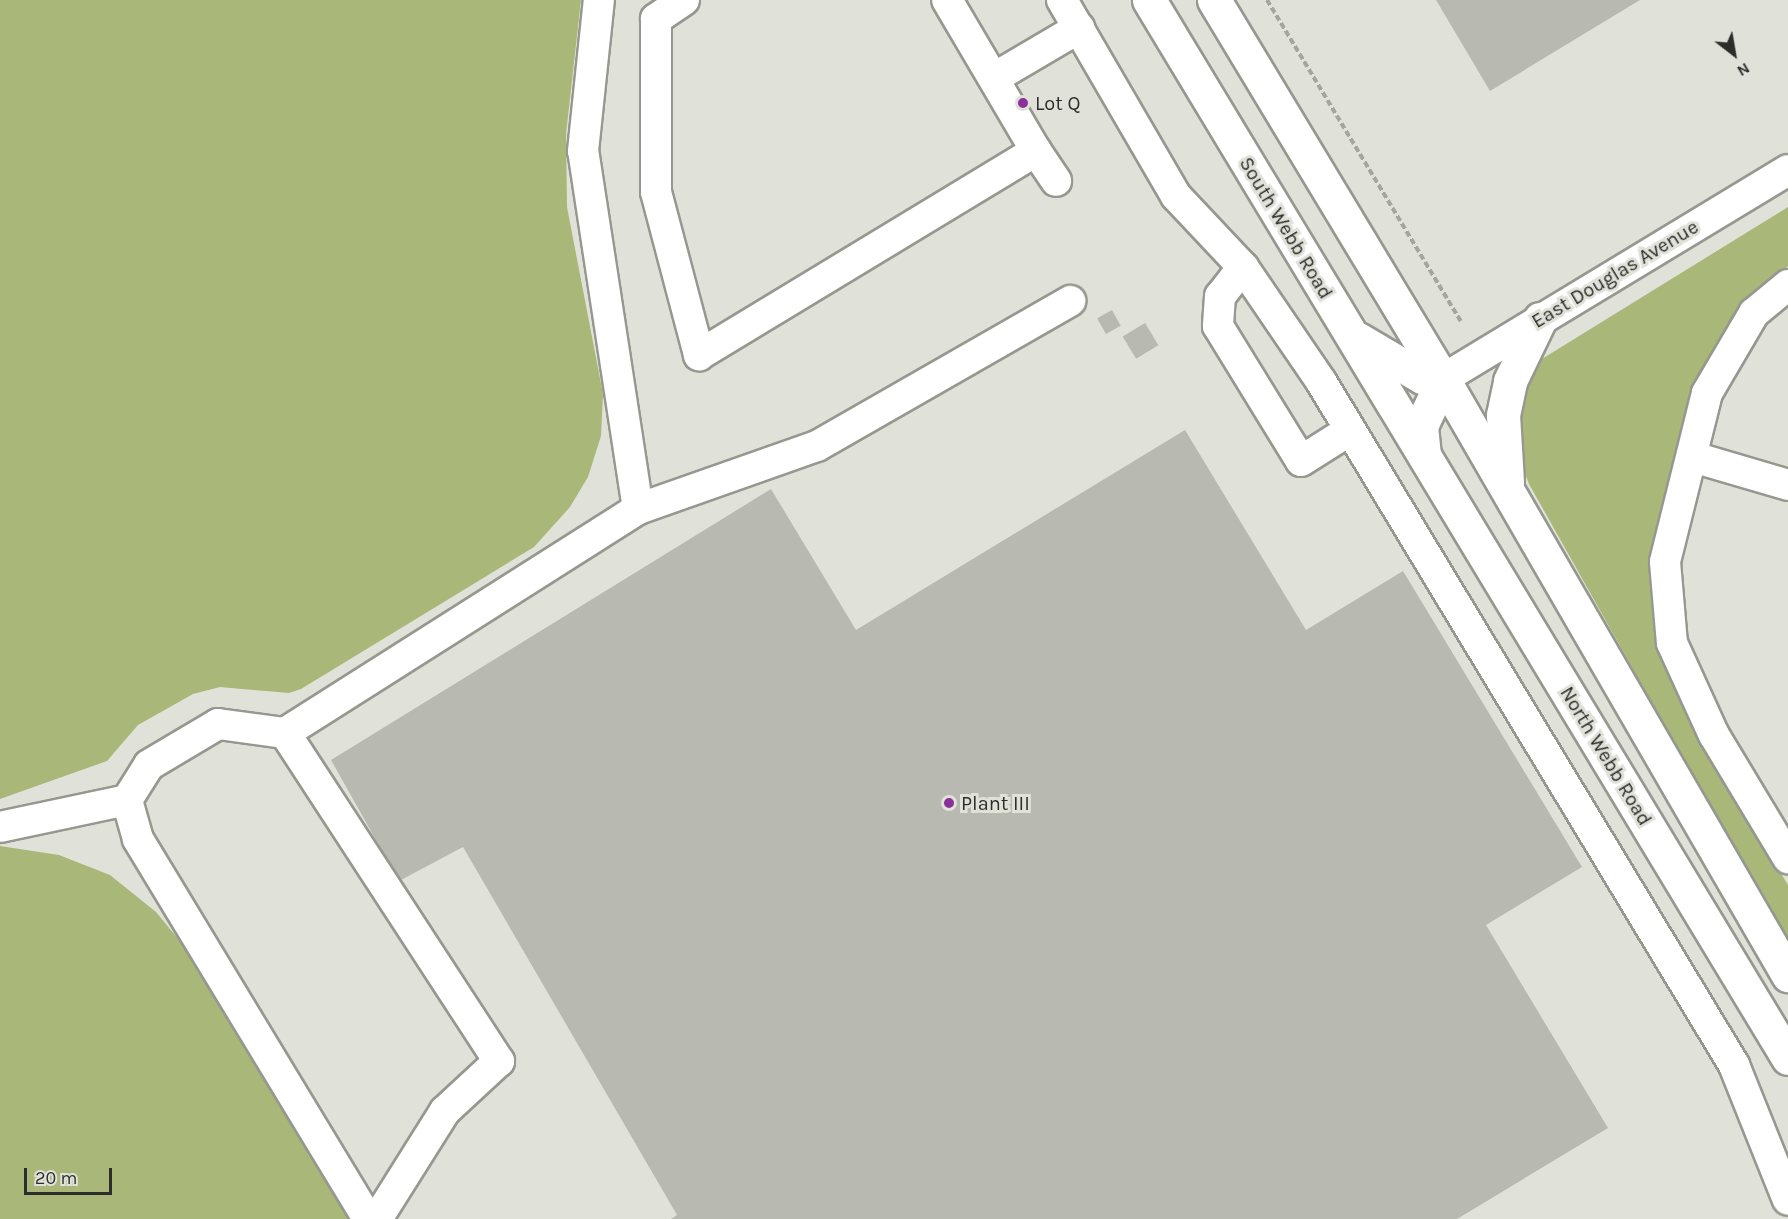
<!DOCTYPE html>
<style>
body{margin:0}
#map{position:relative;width:1788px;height:1219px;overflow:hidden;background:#e0e2da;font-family:Karla,sans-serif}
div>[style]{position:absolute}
.green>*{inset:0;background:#a9b778}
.building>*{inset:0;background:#b8bab2;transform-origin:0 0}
.path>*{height:4px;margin-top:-2px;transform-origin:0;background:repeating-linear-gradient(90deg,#a4a59f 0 6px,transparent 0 9px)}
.roads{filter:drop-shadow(2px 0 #969890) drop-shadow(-2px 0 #969890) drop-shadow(0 2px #969890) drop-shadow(0 -2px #969890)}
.minor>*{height:30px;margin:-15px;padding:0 15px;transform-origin:15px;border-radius:15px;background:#fff}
.major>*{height:33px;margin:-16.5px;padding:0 16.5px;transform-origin:16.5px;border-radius:16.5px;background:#fff}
.dots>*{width:16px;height:16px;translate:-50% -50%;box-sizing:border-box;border:3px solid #e0e2da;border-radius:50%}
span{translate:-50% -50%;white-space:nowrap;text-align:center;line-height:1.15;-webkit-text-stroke:6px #e0e2da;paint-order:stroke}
.poi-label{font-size:20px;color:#2d2e2b}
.left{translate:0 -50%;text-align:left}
.street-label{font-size:20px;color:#2d2e2b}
.north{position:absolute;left:1704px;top:24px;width:60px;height:60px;-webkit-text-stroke:4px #e0e2da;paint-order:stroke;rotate:149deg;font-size:16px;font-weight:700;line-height:24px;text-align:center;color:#2d2e2b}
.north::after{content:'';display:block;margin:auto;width:21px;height:27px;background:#2d2e2b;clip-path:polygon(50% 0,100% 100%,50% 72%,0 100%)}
.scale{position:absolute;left:24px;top:1168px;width:88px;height:27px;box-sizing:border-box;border:3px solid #2d2e2b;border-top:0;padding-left:8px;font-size:18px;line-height:21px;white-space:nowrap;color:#2d2e2b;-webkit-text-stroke:4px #e0e2da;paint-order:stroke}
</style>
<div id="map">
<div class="green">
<div style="clip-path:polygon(0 0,581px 0,566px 134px,567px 207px,603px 394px,601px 436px,588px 477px,570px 507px,534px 547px,301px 689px,289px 693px,220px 687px,193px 694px,138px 725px,107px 761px,0 799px)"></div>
<div style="clip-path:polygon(1788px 207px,1788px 266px,1730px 334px,1694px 394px,1663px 655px,1684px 710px,1788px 885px,1788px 945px,1529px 484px,1514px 444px,1519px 389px,1537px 362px)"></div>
<div style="clip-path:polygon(0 846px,59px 855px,110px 875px,156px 912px,184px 946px,349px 1219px,0 1219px)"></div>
</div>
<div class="building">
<div style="clip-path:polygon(1436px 0,1640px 0,1490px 91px)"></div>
<div style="left:1112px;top:310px;width:18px;height:17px;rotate:61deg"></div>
<div style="left:1145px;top:323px;width:26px;height:26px;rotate:59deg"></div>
<div style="clip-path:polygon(1185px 430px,1306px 630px,1403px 571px,1582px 867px,1486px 925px,1608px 1128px,1457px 1219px,671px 1219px,677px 1215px,463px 847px,399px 881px,331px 760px,771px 489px,856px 630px)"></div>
</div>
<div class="path">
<div style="left:1267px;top:0;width:375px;rotate:58.9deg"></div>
</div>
<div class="roads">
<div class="minor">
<div style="left:684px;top:0;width:34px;rotate:146deg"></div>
<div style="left:656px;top:19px;width:173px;rotate:90deg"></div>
<div style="left:656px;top:192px;width:169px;rotate:75.2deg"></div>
<div style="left:699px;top:355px;width:394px;rotate:-31.2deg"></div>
<div style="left:1036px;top:151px;width:175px;rotate:-120.5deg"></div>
<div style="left:1062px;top:0;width:227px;rotate:59.8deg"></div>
<div style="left:1176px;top:196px;width:98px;rotate:46.7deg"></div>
<div style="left:1243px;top:267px;width:140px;rotate:55.7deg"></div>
<div style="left:1322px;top:383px;width:797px;rotate:58.86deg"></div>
<div style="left:1734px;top:1065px;width:145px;rotate:68.2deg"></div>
<div style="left:994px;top:78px;width:99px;rotate:-30.5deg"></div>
<div style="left:1036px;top:151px;width:36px;rotate:56deg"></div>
<div style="left:1243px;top:267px;width:37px;rotate:128deg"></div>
<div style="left:1220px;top:296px;width:30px;rotate:94deg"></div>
<div style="left:1218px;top:326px;width:158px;rotate:58.4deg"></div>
<div style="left:1301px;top:461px;width:58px;rotate:-32.3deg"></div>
<div style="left:1788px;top:285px;width:44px;rotate:140.5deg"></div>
<div style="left:1754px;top:313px;width:93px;rotate:120.4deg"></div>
<div style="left:1707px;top:393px;width:174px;rotate:104deg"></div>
<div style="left:1665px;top:562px;width:81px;rotate:85.1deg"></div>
<div style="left:1672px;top:643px;width:101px;rotate:65.5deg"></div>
<div style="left:1714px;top:735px;width:144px;rotate:59deg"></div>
<div style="left:1443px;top:379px;width:403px;rotate:-31.2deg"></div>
<div style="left:1693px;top:457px;width:99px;rotate:16.4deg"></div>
<div style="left:638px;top:509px;width:190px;rotate:-19.4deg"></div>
<div style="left:817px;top:446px;width:292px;rotate:-29.8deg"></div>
<div style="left:285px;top:733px;width:392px;rotate:56.9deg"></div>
<div style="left:499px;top:1061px;width:74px;rotate:137.2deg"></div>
<div style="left:445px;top:1111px;width:128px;rotate:122.2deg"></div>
<div style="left:0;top:827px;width:130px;rotate:-12deg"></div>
<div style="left:368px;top:1219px;width:444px;rotate:-121.2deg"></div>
<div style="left:138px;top:839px;width:41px;rotate:-105.8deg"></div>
<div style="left:127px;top:800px;width:41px;rotate:-57.8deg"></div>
<div style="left:149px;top:765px;width:80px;rotate:-30.7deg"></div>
<div style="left:218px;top:724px;width:68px;rotate:7.7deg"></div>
<div style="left:285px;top:733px;width:418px;rotate:-32.4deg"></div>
<div style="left:638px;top:509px;width:362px;rotate:-98.7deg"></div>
<div style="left:583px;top:151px;width:152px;rotate:-84deg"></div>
</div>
<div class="major">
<div style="left:1149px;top:0;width:1236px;rotate:58.87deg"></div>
<div style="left:1214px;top:0;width:443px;rotate:58.9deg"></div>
<div style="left:1443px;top:379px;width:689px;rotate:59.94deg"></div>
<div style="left:1358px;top:339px;width:74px;rotate:30.7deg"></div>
<div style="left:1422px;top:377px;width:21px;rotate:5deg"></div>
<div style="left:1424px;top:455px;width:29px;rotate:-96deg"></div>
<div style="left:1421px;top:426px;width:52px;rotate:-64.9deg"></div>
<div style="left:1507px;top:482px;width:67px;rotate:-93.4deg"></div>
<div style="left:1503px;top:415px;width:35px;rotate:-78deg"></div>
<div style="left:1510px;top:381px;width:69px;rotate:-64.2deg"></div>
</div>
</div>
<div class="dots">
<div style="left:1023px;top:103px;background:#8b309b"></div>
<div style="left:949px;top:803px;background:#8b309b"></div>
</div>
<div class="poi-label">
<span class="left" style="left:1035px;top:103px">Lot Q</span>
<span class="left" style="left:961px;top:803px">Plant III</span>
</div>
<div class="street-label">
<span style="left:1286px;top:228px;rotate:59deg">South Webb Road</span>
<span style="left:1615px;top:274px;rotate:-31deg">East Douglas Avenue</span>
<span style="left:1606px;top:756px;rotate:59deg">North Webb Road</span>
</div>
<div class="north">N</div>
<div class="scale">20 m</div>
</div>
